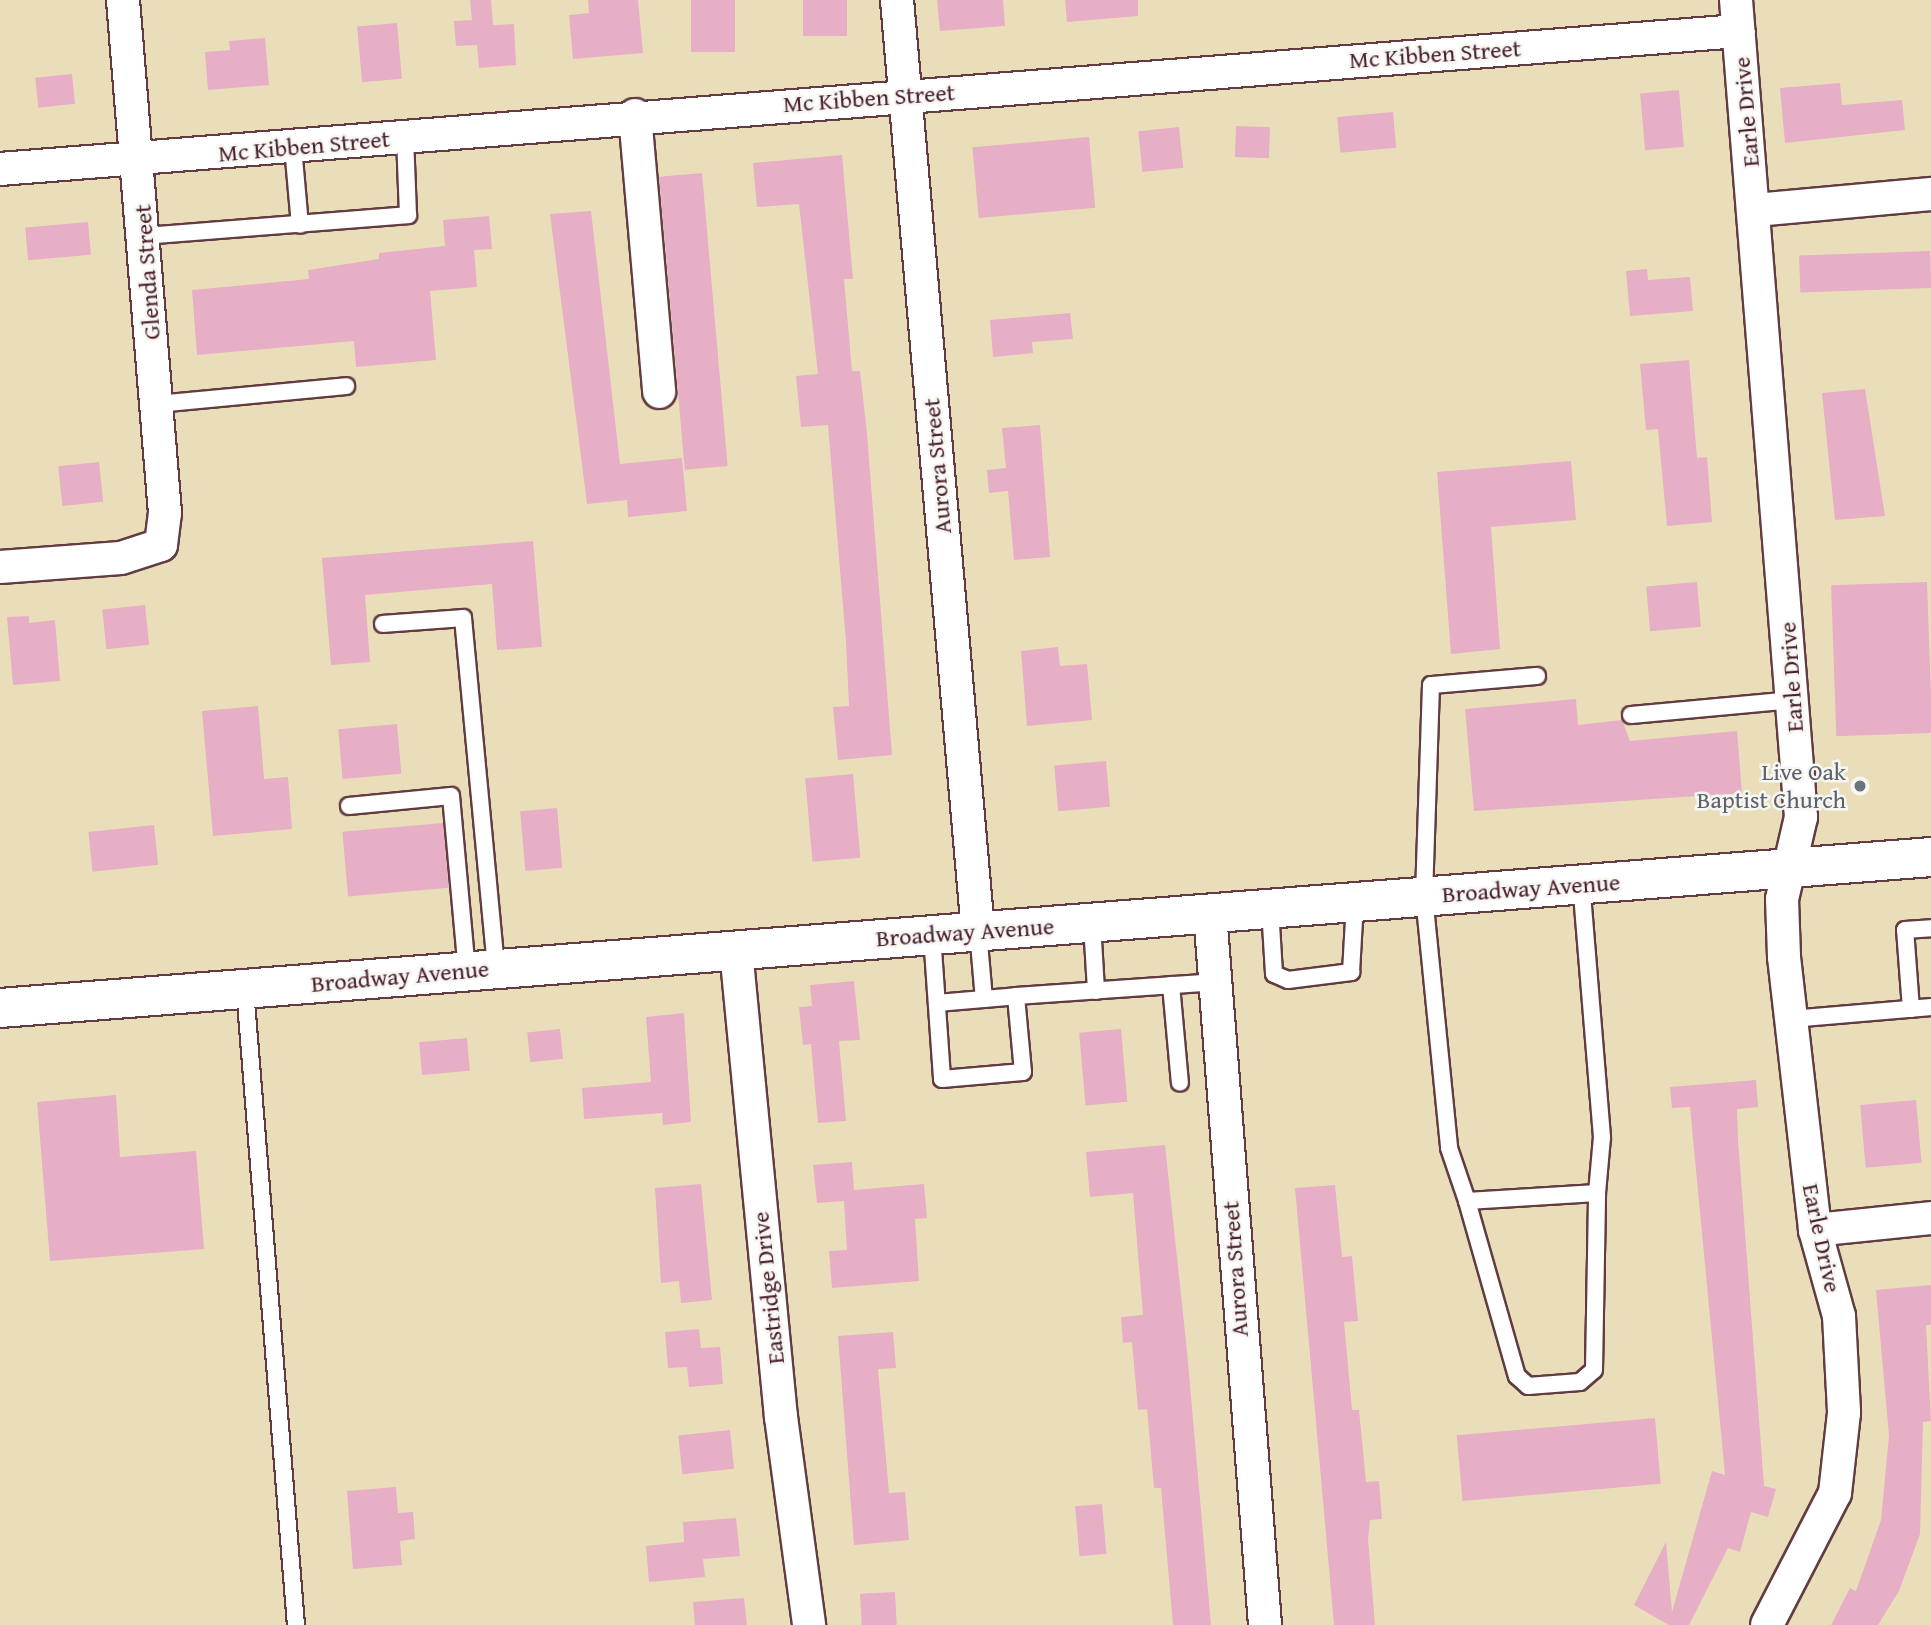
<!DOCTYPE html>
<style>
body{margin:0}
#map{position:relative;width:1931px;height:1625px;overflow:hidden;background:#eadeba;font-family:"Gentium Book Plus",serif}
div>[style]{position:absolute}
.building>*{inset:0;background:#e6afc5;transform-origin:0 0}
.roads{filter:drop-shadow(2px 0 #623c40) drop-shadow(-2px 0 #623c40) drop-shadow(0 2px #623c40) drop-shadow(0 -2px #623c40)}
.service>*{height:16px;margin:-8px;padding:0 8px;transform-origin:8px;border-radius:8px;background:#fff}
.minor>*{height:32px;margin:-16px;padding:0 16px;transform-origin:16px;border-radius:16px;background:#fff}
.secondary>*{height:38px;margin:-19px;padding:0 19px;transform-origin:19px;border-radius:19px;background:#fff}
.dots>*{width:19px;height:19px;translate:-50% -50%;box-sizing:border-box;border:4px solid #f6f6f2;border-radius:50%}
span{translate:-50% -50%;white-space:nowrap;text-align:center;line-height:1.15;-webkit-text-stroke:5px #f6f6f2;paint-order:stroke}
.street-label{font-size:24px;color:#4a1f2b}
.worship-label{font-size:24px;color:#5b616d}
.right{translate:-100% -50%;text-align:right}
</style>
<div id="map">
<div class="building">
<div style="clip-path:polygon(470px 0,491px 0,493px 25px,514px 24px,516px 65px,479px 68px,477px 45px,456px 46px,454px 21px,472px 20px)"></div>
<div style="clip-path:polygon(588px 0,638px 0,643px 53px,573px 59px,569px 15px,589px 13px)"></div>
<div style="left:691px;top:0;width:44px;height:52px"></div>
<div style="left:803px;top:0;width:44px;height:36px"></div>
<div style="clip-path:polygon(937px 0,1003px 0,1005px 26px,940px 31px)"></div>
<div style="clip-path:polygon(1065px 0,1138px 0,1138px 16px,1067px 22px)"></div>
<div style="left:397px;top:23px;width:56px;height:40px;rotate:85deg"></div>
<div style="clip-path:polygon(265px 38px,269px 85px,208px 90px,205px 52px,230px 50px,229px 41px)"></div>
<div style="left:72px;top:74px;width:30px;height:37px;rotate:84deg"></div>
<div style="clip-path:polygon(1840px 83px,1842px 105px,1902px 100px,1905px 130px,1785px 143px,1780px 88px)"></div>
<div style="left:1679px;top:90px;width:57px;height:39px;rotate:85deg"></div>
<div style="left:1393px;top:112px;width:36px;height:56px;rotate:85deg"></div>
<div style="left:1236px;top:126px;width:34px;height:31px;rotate:2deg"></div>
<div style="left:1179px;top:127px;width:41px;height:41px;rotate:84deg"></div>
<div style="left:1089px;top:137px;width:71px;height:117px;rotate:85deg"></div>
<div style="clip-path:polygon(842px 155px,853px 279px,844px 279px,852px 371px,860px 371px,867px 434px,892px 755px,838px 760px,833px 707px,849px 706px,846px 642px,828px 425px,801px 427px,796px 376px,818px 374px,799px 204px,757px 207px,753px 163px)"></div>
<div style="left:702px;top:173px;width:294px;height:43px;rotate:85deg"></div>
<div style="clip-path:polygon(591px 211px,620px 464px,682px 458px,687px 511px,628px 517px,627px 500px,587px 504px,550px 214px)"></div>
<div style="clip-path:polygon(489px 216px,492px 249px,474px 250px,477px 287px,430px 291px,436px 360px,356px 367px,354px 341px,197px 355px,192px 290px,309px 279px,308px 270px,379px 259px,379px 253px,445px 246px,443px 220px)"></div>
<div style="left:88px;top:222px;width:33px;height:63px;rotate:85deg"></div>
<div style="left:1930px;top:251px;width:37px;height:131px;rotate:88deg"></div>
<div style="clip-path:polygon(1647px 269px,1648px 280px,1690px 277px,1693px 311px,1630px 316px,1626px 271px)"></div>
<div style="clip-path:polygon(1070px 313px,1073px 339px,1032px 342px,1033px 353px,993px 357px,990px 320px)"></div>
<div style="clip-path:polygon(1689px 360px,1697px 458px,1707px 457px,1712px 522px,1667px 526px,1658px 429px,1646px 430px,1640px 364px)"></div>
<div style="clip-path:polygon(1865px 389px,1885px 516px,1835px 520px,1822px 393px)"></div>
<div style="clip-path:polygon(1040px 425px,1050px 557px,1014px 560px,1008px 491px,989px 493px,987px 470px,1006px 468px,1002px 428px)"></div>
<div style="clip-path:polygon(1571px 461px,1576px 520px,1491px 527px,1500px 649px,1451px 654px,1437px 472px)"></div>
<div style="left:99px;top:462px;width:40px;height:41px;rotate:84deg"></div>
<div style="clip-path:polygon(533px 541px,542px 647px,497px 650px,492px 584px,365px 595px,370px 662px,331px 665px,322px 558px)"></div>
<div style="left:1697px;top:582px;width:45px;height:51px;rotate:85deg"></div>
<div style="left:1927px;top:582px;width:151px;height:96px;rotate:88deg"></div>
<div style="left:145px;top:605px;width:40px;height:43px;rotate:84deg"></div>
<div style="clip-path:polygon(29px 616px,29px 623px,55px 620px,60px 681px,13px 685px,7px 617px)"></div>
<div style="clip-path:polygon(1058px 647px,1060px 666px,1087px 664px,1092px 720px,1027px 726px,1021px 651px)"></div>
<div style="clip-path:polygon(1576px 699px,1578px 725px,1622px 720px,1630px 741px,1737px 731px,1742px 793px,1474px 811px,1465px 709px)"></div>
<div style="clip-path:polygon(258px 706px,264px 779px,288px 777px,292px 829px,213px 836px,202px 711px)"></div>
<div style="left:397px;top:724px;width:50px;height:59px;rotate:85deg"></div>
<div style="left:1106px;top:761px;width:46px;height:52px;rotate:85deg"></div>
<div style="left:853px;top:774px;width:84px;height:48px;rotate:85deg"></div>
<div style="left:557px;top:808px;width:60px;height:37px;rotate:85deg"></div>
<div style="left:443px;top:823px;width:65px;height:101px;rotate:85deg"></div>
<div style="left:154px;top:825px;width:40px;height:66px;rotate:84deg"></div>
<div style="clip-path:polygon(854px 981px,860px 1040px,839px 1041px,846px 1121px,818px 1123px,811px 1044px,803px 1045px,799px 1007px,812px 1006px,810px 985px)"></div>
<div style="clip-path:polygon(684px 1013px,691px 1122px,663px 1125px,662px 1113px,584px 1119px,582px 1088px,651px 1082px,646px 1017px)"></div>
<div style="left:560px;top:1029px;width:30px;height:33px;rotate:84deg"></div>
<div style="left:1121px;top:1029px;width:73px;height:42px;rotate:85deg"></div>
<div style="left:467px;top:1038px;width:33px;height:48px;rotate:85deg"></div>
<div style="clip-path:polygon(1756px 1080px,1758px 1107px,1737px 1109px,1738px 1139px,1764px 1486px,1776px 1489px,1768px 1517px,1751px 1512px,1740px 1552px,1728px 1548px,1689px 1625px,1669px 1625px,1634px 1605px,1666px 1542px,1672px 1612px,1712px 1471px,1725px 1475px,1690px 1107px,1672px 1108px,1670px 1087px)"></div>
<div style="clip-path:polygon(116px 1095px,120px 1157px,196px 1151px,204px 1249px,50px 1261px,37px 1102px)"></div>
<div style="left:1916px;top:1100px;width:63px;height:56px;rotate:85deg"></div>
<div style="clip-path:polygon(1165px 1145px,1187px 1351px,1211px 1625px,1173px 1625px,1161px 1488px,1154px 1488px,1147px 1409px,1138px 1410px,1132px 1342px,1123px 1343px,1121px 1317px,1143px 1315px,1133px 1193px,1090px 1197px,1086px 1152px)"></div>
<div style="clip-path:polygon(852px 1162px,854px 1190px,924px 1184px,927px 1218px,915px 1219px,919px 1281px,832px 1288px,829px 1251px,847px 1250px,844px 1201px,817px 1203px,813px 1165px)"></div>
<div style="clip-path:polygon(701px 1184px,712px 1300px,681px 1303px,679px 1281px,661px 1283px,655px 1188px)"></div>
<div style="clip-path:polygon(1335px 1185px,1342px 1257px,1352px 1256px,1358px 1321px,1344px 1322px,1352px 1410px,1359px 1410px,1366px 1482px,1379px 1481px,1382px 1519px,1370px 1520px,1368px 1539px,1375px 1625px,1334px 1625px,1320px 1467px,1295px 1188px)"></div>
<div style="clip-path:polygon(1931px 1285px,1931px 1325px,1926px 1325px,1931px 1421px,1923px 1422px,1920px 1534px,1899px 1591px,1878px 1625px,1831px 1625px,1850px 1588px,1856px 1591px,1881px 1520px,1889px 1436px,1876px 1290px)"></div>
<div style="clip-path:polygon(699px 1329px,701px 1348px,720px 1347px,723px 1384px,689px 1387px,687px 1367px,668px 1368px,665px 1332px)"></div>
<div style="clip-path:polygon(893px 1332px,896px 1368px,878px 1369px,889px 1493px,905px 1492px,909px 1540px,854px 1545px,838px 1336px)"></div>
<div style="left:1655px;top:1418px;width:66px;height:199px;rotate:85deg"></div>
<div style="left:730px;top:1430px;width:39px;height:52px;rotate:84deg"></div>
<div style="clip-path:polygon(396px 1487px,398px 1513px,413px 1512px,415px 1539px,400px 1541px,402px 1565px,353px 1569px,347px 1491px)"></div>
<div style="left:1102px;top:1504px;width:50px;height:27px;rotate:85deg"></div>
<div style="clip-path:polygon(736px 1518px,740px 1556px,703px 1559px,705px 1577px,649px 1582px,646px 1546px,684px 1542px,683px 1522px)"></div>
<div style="left:895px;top:1592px;width:33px;height:35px;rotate:87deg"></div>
<div style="clip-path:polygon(744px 1598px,747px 1625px,695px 1625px,693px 1602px)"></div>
</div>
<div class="roads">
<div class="service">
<div style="left:293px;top:147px;width:78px;rotate:84.9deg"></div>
<div style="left:144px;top:236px;width:265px;rotate:-4.5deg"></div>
<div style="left:408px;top:215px;width:78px;rotate:-92.2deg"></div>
<div style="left:157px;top:404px;width:190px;rotate:-5.4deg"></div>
<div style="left:383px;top:624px;width:80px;rotate:-4.3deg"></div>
<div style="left:463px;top:618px;width:353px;rotate:84.6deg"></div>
<div style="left:1537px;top:676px;width:106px;rotate:175.1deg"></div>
<div style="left:1431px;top:685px;width:211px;rotate:91.9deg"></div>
<div style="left:1424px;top:896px;width:253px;rotate:84.3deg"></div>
<div style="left:1449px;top:1148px;width:56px;rotate:71.2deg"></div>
<div style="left:1467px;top:1201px;width:130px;rotate:-3.5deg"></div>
<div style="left:1597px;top:1193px;width:56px;rotate:-84.9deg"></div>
<div style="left:1602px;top:1137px;width:254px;rotate:-94.7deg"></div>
<div style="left:1631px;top:715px;width:163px;rotate:-5.3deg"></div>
<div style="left:349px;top:806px;width:102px;rotate:-5.6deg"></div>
<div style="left:451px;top:796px;width:176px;rotate:84.8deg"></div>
<div style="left:1270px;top:908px;width:66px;rotate:86.5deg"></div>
<div style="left:1274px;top:974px;width:15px;rotate:23deg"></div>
<div style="left:1288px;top:980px;width:64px;rotate:-7.2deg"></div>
<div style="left:1351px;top:972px;width:70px;rotate:-86.7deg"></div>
<div style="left:1092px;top:923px;width:68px;rotate:86.6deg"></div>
<div style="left:978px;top:931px;width:68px;rotate:85deg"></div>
<div style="left:984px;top:999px;width:32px;rotate:-5deg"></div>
<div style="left:932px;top:935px;width:144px;rotate:86deg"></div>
<div style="left:942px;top:1079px;width:81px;rotate:-4.9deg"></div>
<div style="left:1023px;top:1072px;width:76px;rotate:-95.3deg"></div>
<div style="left:1016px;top:996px;width:198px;rotate:-4deg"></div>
<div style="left:1171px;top:985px;width:98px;rotate:84.8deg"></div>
<div style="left:245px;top:989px;width:638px;rotate:85.42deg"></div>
<div style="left:937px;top:1003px;width:47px;rotate:-4.9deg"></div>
<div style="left:1911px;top:1009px;width:79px;rotate:-94.3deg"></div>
<div style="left:1905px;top:930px;width:26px;rotate:-4deg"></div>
<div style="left:1791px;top:1019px;width:141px;rotate:-4.9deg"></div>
<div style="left:1467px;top:1201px;width:182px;rotate:74.1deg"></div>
<div style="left:1517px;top:1376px;width:15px;rotate:42deg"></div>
<div style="left:1528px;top:1386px;width:52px;rotate:-4.4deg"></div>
<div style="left:1580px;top:1382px;width:18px;rotate:-41deg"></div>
<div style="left:1594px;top:1370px;width:177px;rotate:-89deg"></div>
</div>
<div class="minor">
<div style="left:897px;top:0;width:935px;rotate:85.03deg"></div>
<div style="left:1736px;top:0;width:820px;rotate:85.45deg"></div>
<div style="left:1801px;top:817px;width:84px;rotate:103deg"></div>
<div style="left:1782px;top:899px;width:58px;rotate:88deg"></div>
<div style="left:1784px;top:957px;width:275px;rotate:83.5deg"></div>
<div style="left:1815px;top:1230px;width:89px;rotate:74.4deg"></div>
<div style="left:1839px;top:1316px;width:97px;rotate:87deg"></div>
<div style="left:1844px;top:1413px;width:81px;rotate:96.4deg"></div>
<div style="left:1835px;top:1493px;width:148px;rotate:117.3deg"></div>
<div style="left:635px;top:115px;width:278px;rotate:85deg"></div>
<div style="left:0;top:169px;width:1744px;rotate:-4.54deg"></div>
<div style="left:1755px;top:210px;width:177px;rotate:-5.2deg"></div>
<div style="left:0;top:567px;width:121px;rotate:-4.3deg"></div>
<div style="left:121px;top:558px;width:42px;rotate:-18deg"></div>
<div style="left:161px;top:545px;width:32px;rotate:-83deg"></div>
<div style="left:165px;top:513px;width:515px;rotate:-94.68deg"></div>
<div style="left:1210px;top:913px;width:714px;rotate:85.58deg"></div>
<div style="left:736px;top:950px;width:469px;rotate:84.5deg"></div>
<div style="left:781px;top:1417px;width:210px;rotate:82.3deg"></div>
<div style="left:1815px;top:1230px;width:117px;rotate:-5.9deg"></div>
</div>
<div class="secondary">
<div style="left:0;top:1008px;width:1937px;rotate:-4.47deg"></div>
</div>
</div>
<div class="dots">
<div style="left:1860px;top:786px;background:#6b7280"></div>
</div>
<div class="street-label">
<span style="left:1435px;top:54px;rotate:-4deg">Mc Kibben Street</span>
<span style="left:869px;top:98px;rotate:-4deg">Mc Kibben Street</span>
<span style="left:1746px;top:112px;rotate:-95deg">Earle Drive</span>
<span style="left:304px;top:146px;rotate:-5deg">Mc Kibben Street</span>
<span style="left:147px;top:272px;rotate:-94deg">Glenda Street</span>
<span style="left:937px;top:466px;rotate:-95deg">Aurora Street</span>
<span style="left:1791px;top:677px;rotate:-94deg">Earle Drive</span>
<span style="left:1531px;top:888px;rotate:-4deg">Broadway Avenue</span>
<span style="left:965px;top:932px;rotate:-4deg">Broadway Avenue</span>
<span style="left:400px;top:976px;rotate:-5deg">Broadway Avenue</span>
<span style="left:1822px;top:1238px;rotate:78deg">Earle Drive</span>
<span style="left:1235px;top:1269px;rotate:-94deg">Aurora Street</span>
<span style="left:768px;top:1288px;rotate:-96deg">Eastridge Drive</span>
</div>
<div class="worship-label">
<span class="right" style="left:1846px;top:786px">Live Oak<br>Baptist Church</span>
</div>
</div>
